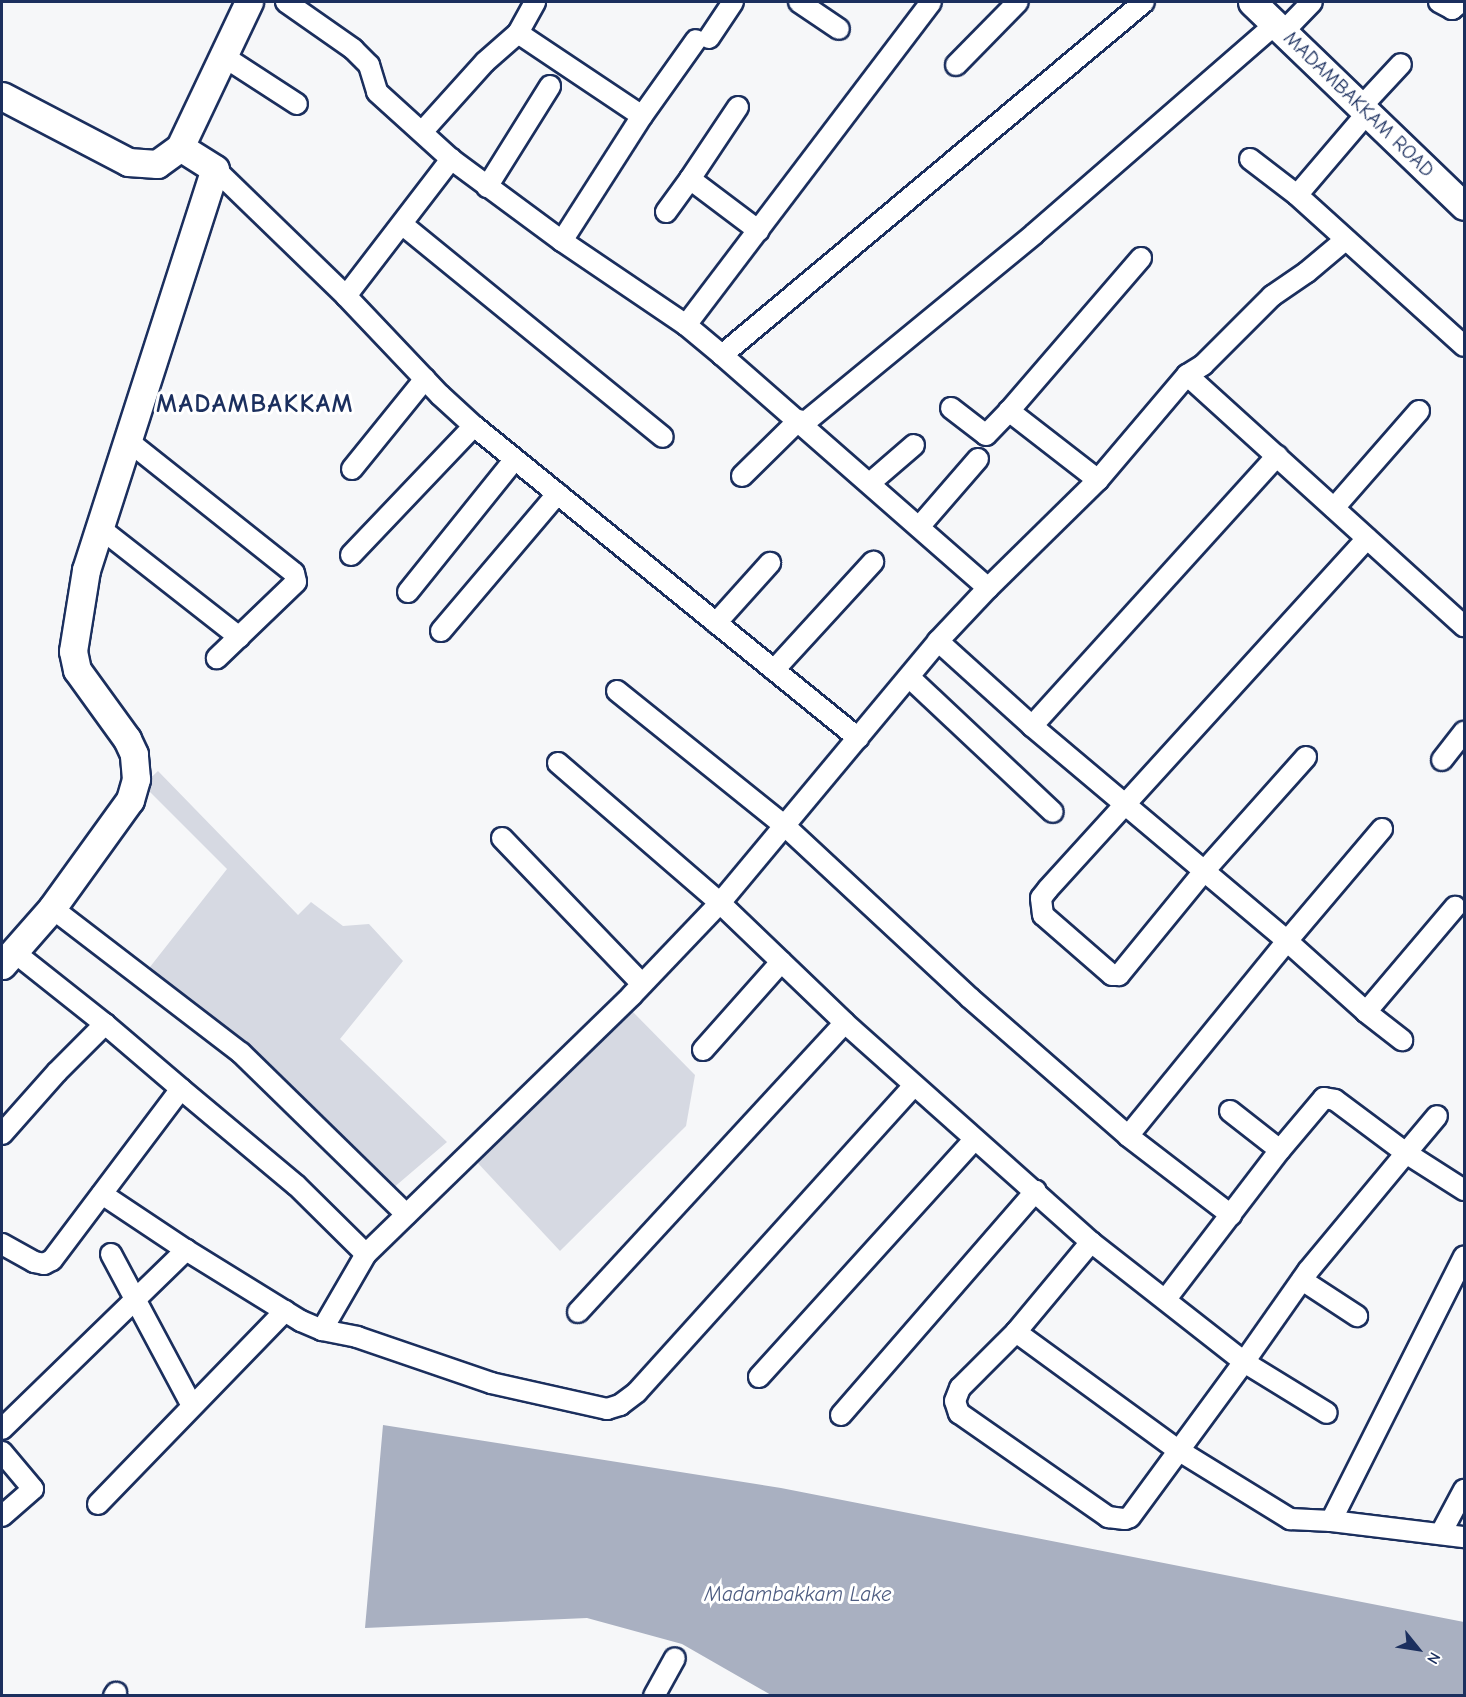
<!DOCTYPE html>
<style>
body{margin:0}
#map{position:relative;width:1466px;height:1697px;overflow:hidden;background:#f6f7f9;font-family:"Comic Neue",sans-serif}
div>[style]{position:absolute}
.green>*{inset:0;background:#d6d9e2}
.water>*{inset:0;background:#a9b0c1}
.roads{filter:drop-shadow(2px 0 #1b2f5e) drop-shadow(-2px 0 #1b2f5e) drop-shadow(0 2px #1b2f5e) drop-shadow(0 -2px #1b2f5e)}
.street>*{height:20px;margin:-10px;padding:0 10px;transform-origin:10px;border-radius:10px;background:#fff}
.secondary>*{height:27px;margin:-13.5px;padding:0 13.5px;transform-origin:13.5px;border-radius:13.5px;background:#fff}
span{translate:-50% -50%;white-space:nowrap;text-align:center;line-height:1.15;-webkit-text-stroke:6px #fff;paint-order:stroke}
.street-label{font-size:20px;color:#1b2f5e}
.water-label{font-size:21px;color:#4d5c81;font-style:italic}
.district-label{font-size:26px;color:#1b2f5e;font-weight:700;letter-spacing:1.5px}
.frame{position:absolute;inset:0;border:3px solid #1b2f5e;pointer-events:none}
.north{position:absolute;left:1388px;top:1619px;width:60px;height:60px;-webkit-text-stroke:4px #fff;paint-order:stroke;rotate:120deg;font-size:16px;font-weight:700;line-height:24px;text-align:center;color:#1b2f5e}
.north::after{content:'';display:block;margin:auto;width:21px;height:27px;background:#1b2f5e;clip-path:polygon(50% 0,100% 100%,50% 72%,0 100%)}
</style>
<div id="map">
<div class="green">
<div style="clip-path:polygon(158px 771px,298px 915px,311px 902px,343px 926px,369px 924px,403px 961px,340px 1039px,447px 1142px,392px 1189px,146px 972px,227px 869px,143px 785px)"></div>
<div style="clip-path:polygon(631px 1010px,695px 1075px,686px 1126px,560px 1251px,475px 1160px)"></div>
</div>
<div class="water">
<div style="clip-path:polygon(383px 1425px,781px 1488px,1464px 1622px,1464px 1695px,771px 1695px,682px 1644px,587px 1618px,365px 1628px)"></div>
</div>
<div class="roads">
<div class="street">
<div style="left:286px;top:2px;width:82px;rotate:35deg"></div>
<div style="left:353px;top:49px;width:23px;rotate:45deg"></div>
<div style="left:369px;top:65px;width:28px;rotate:73deg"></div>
<div style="left:377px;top:92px;width:100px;rotate:42.2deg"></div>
<div style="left:799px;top:2px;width:48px;rotate:34deg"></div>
<div style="left:1439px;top:2px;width:15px;rotate:28deg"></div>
<div style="left:1452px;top:9px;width:11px;rotate:-38deg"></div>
<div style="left:1284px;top:31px;width:40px;rotate:-46deg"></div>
<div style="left:518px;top:33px;width:35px;rotate:-61deg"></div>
<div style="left:709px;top:38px;width:43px;rotate:-56.3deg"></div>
<div style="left:223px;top:56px;width:88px;rotate:33deg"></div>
<div style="left:956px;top:65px;width:88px;rotate:-45.5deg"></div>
<div style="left:1362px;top:106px;width:57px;rotate:-47.1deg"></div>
<div style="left:738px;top:107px;width:87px;rotate:123.7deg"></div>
<div style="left:690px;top:179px;width:86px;rotate:37deg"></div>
<div style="left:1368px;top:112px;width:109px;rotate:130.5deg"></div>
<div style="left:1297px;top:195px;width:225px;rotate:42.1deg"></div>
<div style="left:422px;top:132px;width:94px;rotate:-48deg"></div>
<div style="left:485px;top:62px;width:44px;rotate:-41.3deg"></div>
<div style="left:518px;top:33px;width:149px;rotate:33.8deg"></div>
<div style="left:642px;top:116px;width:93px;rotate:-54.6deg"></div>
<div style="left:1250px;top:159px;width:59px;rotate:37.5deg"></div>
<div style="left:215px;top:169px;width:182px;rotate:44.1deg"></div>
<div style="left:346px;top:296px;width:137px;rotate:46.5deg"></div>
<div style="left:440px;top:395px;width:46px;rotate:42.4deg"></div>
<div style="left:474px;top:426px;width:495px;rotate:39.1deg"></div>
<div style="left:487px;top:187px;width:119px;rotate:-58deg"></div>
<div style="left:666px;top:212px;width:41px;rotate:-54deg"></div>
<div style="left:403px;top:225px;width:335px;rotate:39.2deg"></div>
<div style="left:562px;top:241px;width:150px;rotate:34.1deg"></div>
<div style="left:686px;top:325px;width:47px;rotate:39.8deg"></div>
<div style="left:346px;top:296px;width:173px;rotate:-52.5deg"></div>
<div style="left:451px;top:159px;width:138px;rotate:36.5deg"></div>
<div style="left:562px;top:241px;width:148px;rotate:-57.4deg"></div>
<div style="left:686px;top:325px;width:405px;rotate:-52.8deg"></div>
<div style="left:1187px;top:375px;width:374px;rotate:42.2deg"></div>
<div style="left:951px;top:408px;width:44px;rotate:37.6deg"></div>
<div style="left:986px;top:435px;width:33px;rotate:-46deg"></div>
<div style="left:803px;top:424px;width:299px;rotate:-39.4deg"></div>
<div style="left:1034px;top:234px;width:320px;rotate:-41deg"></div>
<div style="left:127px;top:440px;width:213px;rotate:38.5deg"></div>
<div style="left:294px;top:573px;width:9px;rotate:77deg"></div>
<div style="left:296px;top:582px;width:110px;rotate:136.1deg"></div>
<div style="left:352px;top:469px;width:116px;rotate:-51deg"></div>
<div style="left:742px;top:476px;width:80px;rotate:-44.5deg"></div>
<div style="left:1098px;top:480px;width:113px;rotate:-142.2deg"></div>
<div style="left:1009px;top:411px;width:202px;rotate:-49.2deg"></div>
<div style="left:870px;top:483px;width:58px;rotate:-40.8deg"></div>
<div style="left:1334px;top:508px;width:129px;rotate:-48.8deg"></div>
<div style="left:919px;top:527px;width:90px;rotate:-49.1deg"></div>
<div style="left:100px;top:528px;width:177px;rotate:38.1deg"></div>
<div style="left:351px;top:555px;width:178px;rotate:-46.4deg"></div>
<div style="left:988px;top:588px;width:354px;rotate:-138.8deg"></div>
<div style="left:722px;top:355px;width:550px;rotate:-39.91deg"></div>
<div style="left:408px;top:592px;width:169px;rotate:-51.2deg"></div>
<div style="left:716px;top:623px;width:81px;rotate:-48deg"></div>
<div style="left:441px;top:631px;width:180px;rotate:-49.7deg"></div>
<div style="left:938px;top:641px;width:127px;rotate:42.1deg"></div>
<div style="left:1032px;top:726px;width:334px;rotate:40.1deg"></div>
<div style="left:1287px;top:941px;width:147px;rotate:-49.7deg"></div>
<div style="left:774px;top:670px;width:147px;rotate:-47.5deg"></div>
<div style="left:909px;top:677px;width:197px;rotate:43.2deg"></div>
<div style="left:617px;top:691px;width:216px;rotate:38.8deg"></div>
<div style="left:785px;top:826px;width:253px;rotate:42.9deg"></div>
<div style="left:970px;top:998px;width:210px;rotate:41.1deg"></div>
<div style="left:1128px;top:1136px;width:252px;rotate:-50.8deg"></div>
<div style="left:1287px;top:941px;width:106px;rotate:41.9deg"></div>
<div style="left:1366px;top:1012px;width:138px;rotate:-49.7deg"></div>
<div style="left:1032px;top:726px;width:365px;rotate:-47.8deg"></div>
<div style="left:1306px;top:757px;width:152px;rotate:131.8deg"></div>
<div style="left:1205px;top:870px;width:136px;rotate:129.3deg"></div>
<div style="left:1119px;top:975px;width:7px;rotate:180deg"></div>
<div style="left:1112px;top:975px;width:91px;rotate:-139deg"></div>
<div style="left:1043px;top:915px;width:17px;rotate:-97deg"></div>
<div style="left:1041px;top:898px;width:11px;rotate:-52deg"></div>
<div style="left:1048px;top:889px;width:474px;rotate:-47.7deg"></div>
<div style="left:1442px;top:760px;width:36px;rotate:-52deg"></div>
<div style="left:558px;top:763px;width:214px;rotate:40.8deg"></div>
<div style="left:720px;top:903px;width:173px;rotate:43.8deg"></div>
<div style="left:845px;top:1023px;width:329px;rotate:41.7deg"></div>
<div style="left:1091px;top:1242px;width:194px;rotate:38.1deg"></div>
<div style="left:1244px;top:1362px;width:97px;rotate:31.6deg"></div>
<div style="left:502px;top:838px;width:202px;rotate:46.2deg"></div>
<div style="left:52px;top:908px;width:238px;rotate:37.5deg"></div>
<div style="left:241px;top:1053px;width:231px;rotate:44.3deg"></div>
<div style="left:14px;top:952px;width:116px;rotate:38.4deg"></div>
<div style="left:1366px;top:1012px;width:46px;rotate:37.9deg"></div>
<div style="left:703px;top:1050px;width:118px;rotate:-48.4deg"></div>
<div style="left:1230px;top:1111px;width:63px;rotate:38deg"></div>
<div style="left:2px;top:1134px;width:83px;rotate:-48.4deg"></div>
<div style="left:57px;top:1072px;width:68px;rotate:-45deg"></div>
<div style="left:105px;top:1024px;width:100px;rotate:40.5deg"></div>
<div style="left:1128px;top:1136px;width:130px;rotate:37.5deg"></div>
<div style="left:102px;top:1194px;width:101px;rotate:33.7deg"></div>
<div style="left:1091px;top:1242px;width:117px;rotate:129.8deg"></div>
<div style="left:1016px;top:1332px;width:200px;rotate:36.1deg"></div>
<div style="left:1178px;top:1450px;width:132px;rotate:31.6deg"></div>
<div style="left:1290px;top:1519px;width:41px;rotate:2.8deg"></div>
<div style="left:1331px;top:1521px;width:134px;rotate:6.9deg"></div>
<div style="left:2px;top:1244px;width:37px;rotate:29deg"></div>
<div style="left:34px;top:1262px;width:10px;rotate:11deg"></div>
<div style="left:44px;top:1264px;width:9px;rotate:-27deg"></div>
<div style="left:52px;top:1260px;width:214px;rotate:-53deg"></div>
<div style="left:181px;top:1089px;width:150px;rotate:39.9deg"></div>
<div style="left:296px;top:1185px;width:98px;rotate:44.6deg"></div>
<div style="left:366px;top:1254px;width:88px;rotate:120.1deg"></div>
<div style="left:322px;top:1330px;width:36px;rotate:11deg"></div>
<div style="left:357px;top:1337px;width:142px;rotate:18.9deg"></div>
<div style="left:491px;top:1383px;width:119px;rotate:12.6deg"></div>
<div style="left:607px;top:1409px;width:14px;rotate:-17deg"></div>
<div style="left:620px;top:1405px;width:21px;rotate:-37deg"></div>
<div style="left:637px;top:1392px;width:413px;rotate:-47.9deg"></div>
<div style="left:111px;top:1254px;width:172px;rotate:61.9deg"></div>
<div style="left:366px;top:1254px;width:371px;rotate:-44.2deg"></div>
<div style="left:632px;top:995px;width:127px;rotate:-46.3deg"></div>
<div style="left:720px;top:903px;width:341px;rotate:-50.2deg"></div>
<div style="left:938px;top:641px;width:73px;rotate:-46.7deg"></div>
<div style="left:988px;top:588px;width:154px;rotate:-44.5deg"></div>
<div style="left:1098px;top:480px;width:138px;rotate:-49.7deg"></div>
<div style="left:1187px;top:375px;width:19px;rotate:-32deg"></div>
<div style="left:1203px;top:365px;width:98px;rotate:-45deg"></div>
<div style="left:1272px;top:296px;width:42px;rotate:-34.4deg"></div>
<div style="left:1307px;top:272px;width:50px;rotate:-40.1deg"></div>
<div style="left:1302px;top:1280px;width:66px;rotate:33.2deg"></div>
<div style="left:1166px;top:1299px;width:188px;rotate:-52.6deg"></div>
<div style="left:1280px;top:1150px;width:68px;rotate:-49.8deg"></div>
<div style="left:1324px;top:1098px;width:11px;rotate:10deg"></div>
<div style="left:1335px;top:1100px;width:89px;rotate:36.7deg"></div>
<div style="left:1406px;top:1153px;width:48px;rotate:-50deg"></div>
<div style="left:578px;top:1312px;width:393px;rotate:-47.3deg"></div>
<div style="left:1016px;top:1332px;width:79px;rotate:135deg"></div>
<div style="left:960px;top:1388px;width:14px;rotate:111deg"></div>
<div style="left:955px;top:1401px;width:13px;rotate:72deg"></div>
<div style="left:959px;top:1413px;width:182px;rotate:34.9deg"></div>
<div style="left:1108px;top:1517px;width:17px;rotate:7deg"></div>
<div style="left:1125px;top:1519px;width:5px;rotate:-22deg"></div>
<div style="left:1130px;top:1517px;width:192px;rotate:-53.7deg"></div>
<div style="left:1244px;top:1362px;width:111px;rotate:-54.9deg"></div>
<div style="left:1308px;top:1271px;width:153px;rotate:-50.3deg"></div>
<div style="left:1406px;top:1153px;width:69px;rotate:32.5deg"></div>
<div style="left:759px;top:1377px;width:321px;rotate:-47.8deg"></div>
<div style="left:841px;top:1415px;width:297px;rotate:-49deg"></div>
<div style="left:2px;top:1429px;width:257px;rotate:-44.2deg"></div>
<div style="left:186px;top:1250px;width:135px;rotate:31.7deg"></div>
<div style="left:301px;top:1321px;width:23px;rotate:23deg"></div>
<div style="left:2px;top:1452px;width:48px;rotate:50deg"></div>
<div style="left:33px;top:1489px;width:41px;rotate:138.9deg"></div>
<div style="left:98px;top:1504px;width:269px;rotate:-45.9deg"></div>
<div style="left:1331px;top:1521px;width:296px;rotate:-63.3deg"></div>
<div style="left:1441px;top:1533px;width:49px;rotate:-61.9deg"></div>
<div style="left:114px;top:1696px;width:4px;rotate:-56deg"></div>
<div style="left:654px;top:1696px;width:43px;rotate:-61.1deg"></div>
</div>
<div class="secondary">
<div style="left:1252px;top:2px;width:294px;rotate:43.9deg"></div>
<div style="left:2px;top:96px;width:142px;rotate:27.6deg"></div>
<div style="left:128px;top:162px;width:29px;rotate:4deg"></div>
<div style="left:157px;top:164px;width:29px;rotate:-36deg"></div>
<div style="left:180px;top:147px;width:161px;rotate:-64.6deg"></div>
<div style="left:2px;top:965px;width:76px;rotate:-48.7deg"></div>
<div style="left:52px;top:908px;width:133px;rotate:-54.2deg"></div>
<div style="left:130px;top:800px;width:22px;rotate:-74deg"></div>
<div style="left:136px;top:779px;width:25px;rotate:-95deg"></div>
<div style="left:134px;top:754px;width:17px;rotate:-115deg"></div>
<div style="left:127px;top:739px;width:85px;rotate:-125.9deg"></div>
<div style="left:77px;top:670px;width:19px;rotate:-102deg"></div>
<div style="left:73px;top:651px;width:82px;rotate:-80.9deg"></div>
<div style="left:86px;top:570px;width:421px;rotate:-72.2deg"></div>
<div style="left:215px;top:169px;width:41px;rotate:-147.8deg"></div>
</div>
</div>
<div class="street-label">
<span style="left:1359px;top:104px;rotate:44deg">MADAMBAKKAM ROAD</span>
</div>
<div class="water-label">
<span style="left:798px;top:1594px">Madambakkam Lake</span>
</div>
<div class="district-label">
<span style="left:255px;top:405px">MADAMBAKKAM</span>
</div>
<div class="frame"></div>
<div class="north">N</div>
</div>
